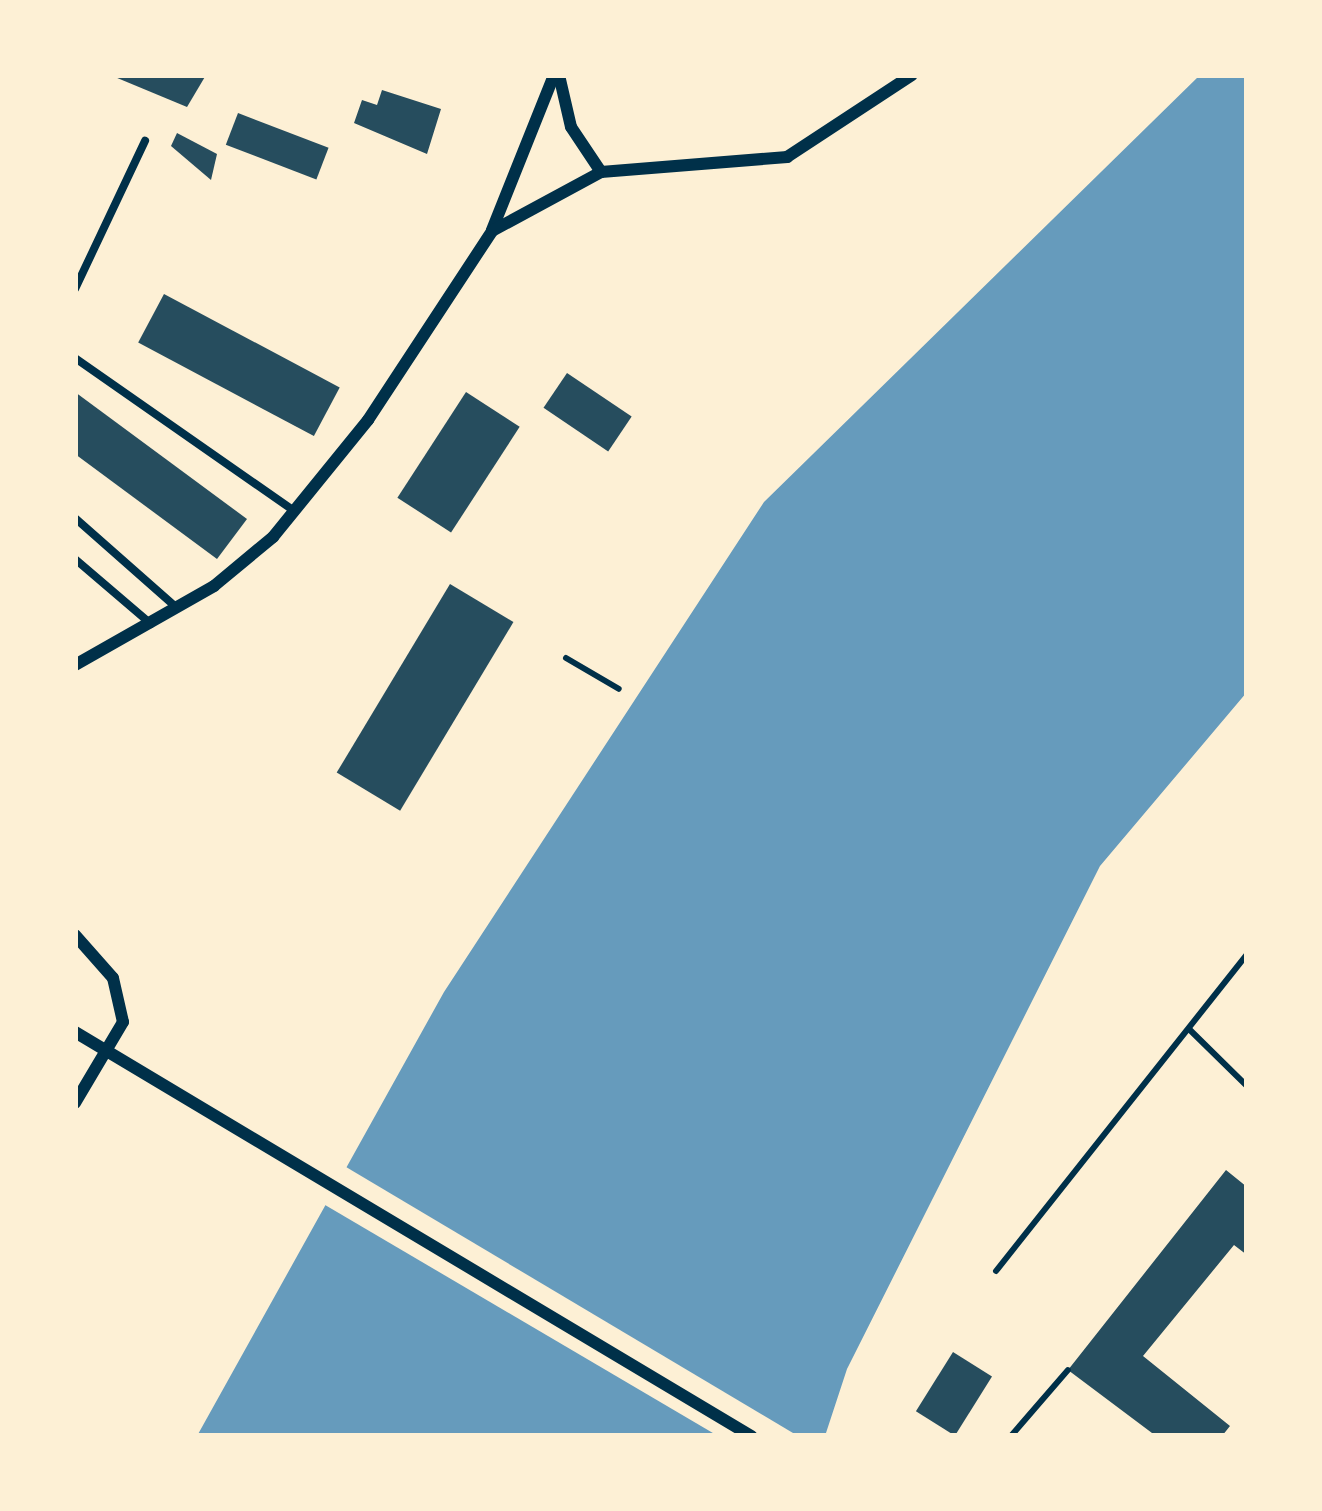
<!DOCTYPE html>
<style>
body{margin:0}
#map{position:relative;width:1322px;height:1511px;overflow:hidden;background:#fdf0d5;font-family:"PT Serif",serif}
div>[style]{position:absolute}
.water>*{inset:0;background:#669bbc}
.pier>*{inset:0;background:#fdf0d5}
.building>*{inset:0;background:#264d5e;transform-origin:0 0}
.path>*{height:6px;margin:-3px;padding:0 3px;transform-origin:3px;border-radius:3px;background:#003049}
.service>*{height:8px;margin:-4px;padding:0 4px;transform-origin:4px;border-radius:4px;background:#003049}
.minor>*{height:12px;margin:-6px;padding:0 6px;transform-origin:6px;border-radius:6px;background:#003049}
span{translate:-50% -50%;white-space:nowrap;text-align:center;line-height:1.15;-webkit-text-stroke:12px #fdf0d5;paint-order:stroke}
.frame{position:absolute;inset:0;border:78px solid #fdf0d5;pointer-events:none}
</style>
<div id="map">
<div class="water">
<div style="clip-path:polygon(1200px 75px,1247px 75px,1247px 692px,1100px 866px,847px 1369px,825px 1436px,197px 1436px,444px 992px,764px 502px)"></div>
</div>
<div class="pier">
<div style="clip-path:polygon(341px 1164px,798px 1436px,718px 1436px,320px 1202px)"></div>
</div>
<div class="building">
<div style="clip-path:polygon(110px 75px,206px 75px,187px 107px)"></div>
<div style="clip-path:polygon(382px 90px,441px 109px,427px 154px,354px 123px,362px 100px,377px 105px)"></div>
<div style="left:238px;top:113px;width:97px;height:34px;rotate:21deg"></div>
<div style="clip-path:polygon(177px 133px,217px 154px,211px 180px,171px 146px)"></div>
<div style="left:164px;top:294px;width:199px;height:55px;rotate:28deg"></div>
<div style="left:567px;top:373px;width:78px;height:42px;rotate:34deg"></div>
<div style="clip-path:polygon(75px 392px,247px 519px,217px 559px,75px 454px)"></div>
<div style="left:466px;top:392px;width:64px;height:126px;rotate:33deg"></div>
<div style="left:450px;top:584px;width:74px;height:220px;rotate:31deg"></div>
<div style="clip-path:polygon(1226px 1170px,1247px 1187px,1247px 1255px,1234px 1245px,1143px 1356px,1230px 1426px,1222px 1436px,1156px 1436px,1068px 1370px)"></div>
<div style="left:953px;top:1352px;width:46px;height:70px;rotate:32deg"></div>
</div>
<div class="path">
<div style="left:566px;top:658px;width:61px;rotate:30.3deg"></div>
<div style="left:1190px;top:1030px;width:80px;rotate:44.5deg"></div>
<div style="left:996px;top:1271px;width:404px;rotate:-51.6deg"></div>
<div style="left:1011px;top:1436px;width:87px;rotate:-49.2deg"></div>
</div>
<div class="service">
<div style="left:75px;top:289px;width:164px;rotate:-64.7deg"></div>
<div style="left:75px;top:358px;width:267px;rotate:34.9deg"></div>
<div style="left:75px;top:518px;width:136px;rotate:41.4deg"></div>
<div style="left:75px;top:559px;width:100px;rotate:40.5deg"></div>
</div>
<div class="minor">
<div style="left:559px;top:75px;width:53px;rotate:77deg"></div>
<div style="left:571px;top:127px;width:54px;rotate:56.3deg"></div>
<div style="left:492px;top:230px;width:167px;rotate:-68.2deg"></div>
<div style="left:75px;top:665px;width:160px;rotate:-29.6deg"></div>
<div style="left:214px;top:586px;width:77px;rotate:-39.7deg"></div>
<div style="left:273px;top:537px;width:151px;rotate:-50.9deg"></div>
<div style="left:368px;top:420px;width:226px;rotate:-56.7deg"></div>
<div style="left:492px;top:231px;width:124px;rotate:-28.4deg"></div>
<div style="left:601px;top:172px;width:187px;rotate:-4.6deg"></div>
<div style="left:787px;top:157px;width:149px;rotate:-33.3deg"></div>
<div style="left:75px;top:935px;width:57px;rotate:48.5deg"></div>
<div style="left:113px;top:978px;width:45px;rotate:77.2deg"></div>
<div style="left:123px;top:1022px;width:94px;rotate:120.7deg"></div>
<div style="left:75px;top:1032px;width:788px;rotate:30.86deg"></div>
</div>
<div class="frame"></div>
</div>
